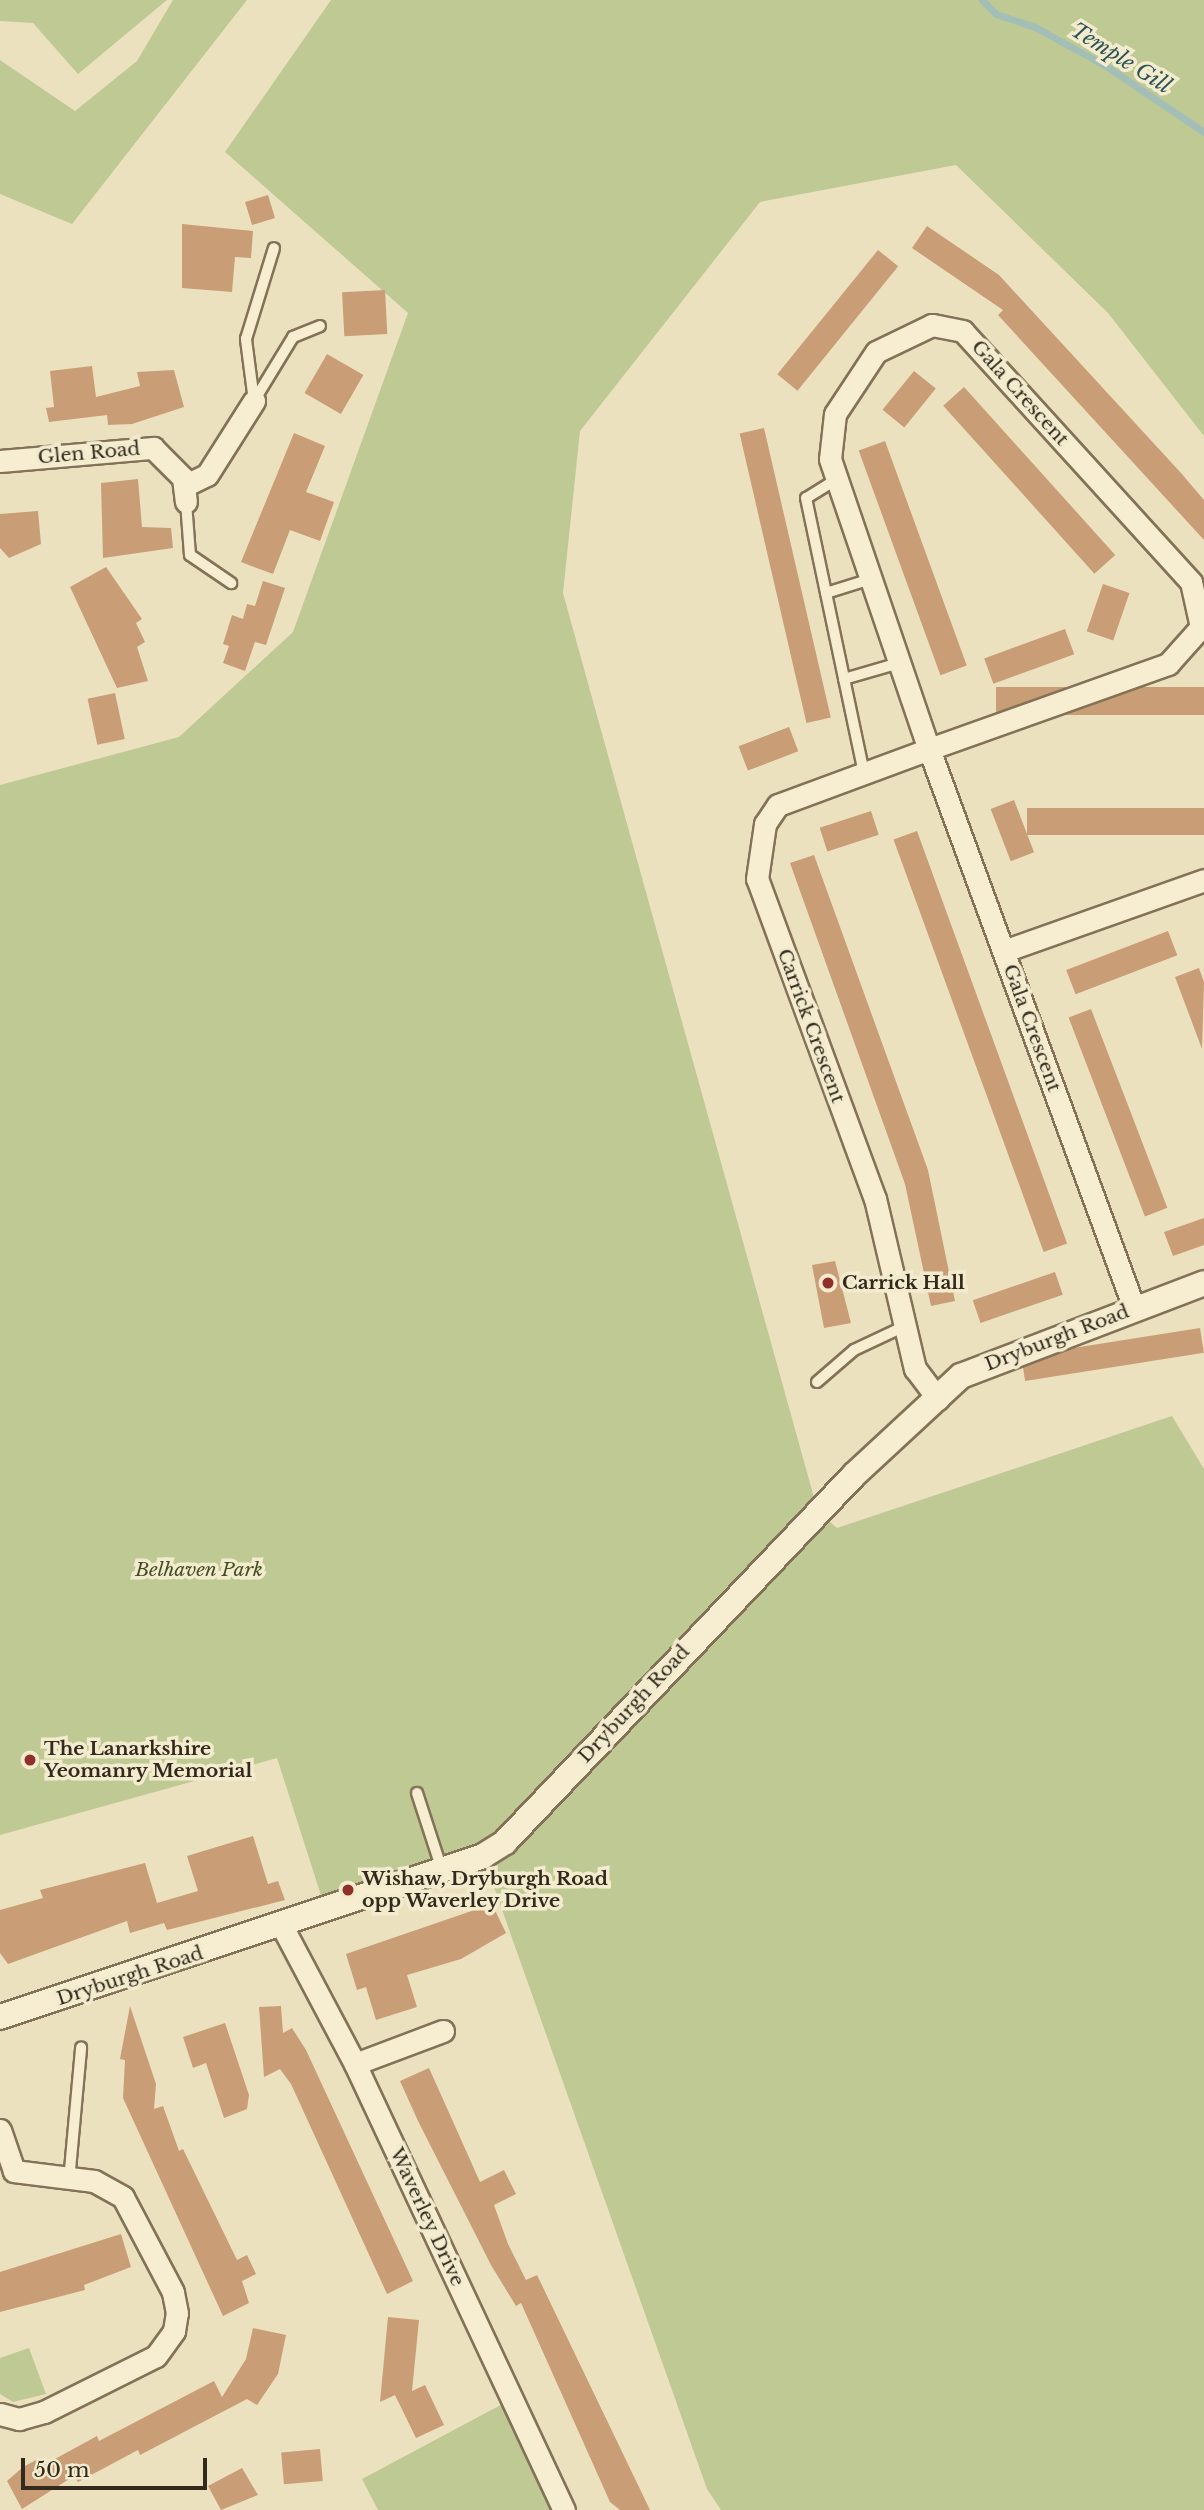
<!DOCTYPE html>
<style>
body{margin:0}
#map{position:relative;width:1204px;height:2510px;overflow:hidden;background:#ece1bf;font-family:"Libre Baskerville",serif}
div>[style]{position:absolute}
.green>*{inset:0;background:#bfc994}
.stream>*{height:7px;margin:-3.5px;padding:0 3.5px;transform-origin:3.5px;border-radius:3.5px;background:#a2beb7}
.building>*{inset:0;background:#c99d76;transform-origin:0 0}
.roads{filter:drop-shadow(2px 0 #837258) drop-shadow(-2px 0 #837258) drop-shadow(0 2px #837258) drop-shadow(0 -2px #837258)}
.service>*{height:10px;margin:-5px;padding:0 5px;transform-origin:5px;border-radius:5px;background:#f7eed1}
.minor>*{height:21px;margin:-10.5px;padding:0 10.5px;transform-origin:10.5px;border-radius:10.5px;background:#f7eed1}
.tertiary>*{height:24px;margin:-12px;padding:0 12px;transform-origin:12px;border-radius:12px;background:#f7eed1}
.dots>*{width:19px;height:19px;translate:-50% -50%;box-sizing:border-box;border:4px solid #f3ebce;border-radius:50%}
span{translate:-50% -50%;white-space:nowrap;text-align:center;line-height:1.15;-webkit-text-stroke:7px #f3ebce;paint-order:stroke}
.street-label{font-size:19px;color:#33291c}
.poi-label{font-size:19px;color:#33291c;font-weight:700}
.left{translate:0 -50%;text-align:left}
.park-label{font-size:19px;color:#414f23;font-style:italic}
.water-label{font-size:21px;color:#2c5353;font-style:italic}
.scale{position:absolute;left:21px;top:2458px;width:186px;height:32px;box-sizing:border-box;border:4px solid #33291c;border-top:0;padding-left:9px;font-size:21px;line-height:24px;white-space:nowrap;color:#33291c;-webkit-text-stroke:5px #f3ebce;paint-order:stroke}
</style>
<div id="map">
<div class="green">
<div style="clip-path:polygon(0 0,167px 0,78px 74px,33px 23px,0 21px)"></div>
<div style="clip-path:polygon(173px 0,247px 0,72px 224px,0 194px,0 60px,75px 111px,137px 61px)"></div>
<div style="clip-path:polygon(331px 0,1204px 0,1204px 436px,1108px 313px,956px 165px,760px 202px,580px 431px,563px 593px,818px 1512px,837px 1528px,1172px 1416px,1204px 1469px,1204px 2510px,721px 2510px,707px 2489px,483px 1856px,326px 1911px,277px 1758px,0 1835px,0 785px,179px 737px,293px 632px,408px 313px,225px 152px)"></div>
<div style="clip-path:polygon(29px 2348px,46px 2394px,13px 2402px,0 2394px,0 2358px)"></div>
<div style="clip-path:polygon(512px 2399px,564px 2510px,378px 2510px,362px 2479px)"></div>
</div>
<div class="stream">
<div style="left:982px;top:0;width:20px;rotate:45deg"></div>
<div style="left:996px;top:14px;width:41px;rotate:18.4deg"></div>
<div style="left:1035px;top:27px;width:81px;rotate:28.8deg"></div>
<div style="left:1106px;top:66px;width:118px;rotate:34deg"></div>
</div>
<div class="building">
<div style="left:268px;top:195px;width:24px;height:24px;rotate:73deg"></div>
<div style="clip-path:polygon(182px 224px,253px 231px,251px 258px,235px 257px,232px 292px,182px 288px)"></div>
<div style="clip-path:polygon(927px 226px,999px 275px,1181px 473px,1204px 500px,1204px 540px,998px 315px,1003px 310px,912px 248px)"></div>
<div style="left:878px;top:250px;width:26px;height:160px;rotate:39deg"></div>
<div style="left:385px;top:290px;width:44px;height:43px;rotate:87deg"></div>
<div style="left:327px;top:354px;width:42px;height:45px;rotate:30deg"></div>
<div style="clip-path:polygon(92px 366px,96px 397px,140px 386px,137px 372px,174px 370px,184px 407px,132px 424px,108px 425px,107px 415px,49px 422px,46px 408px,54px 407px,50px 371px)"></div>
<div style="left:914px;top:371px;width:28px;height:50px;rotate:39deg"></div>
<div style="left:964px;top:387px;width:226px;height:28px;rotate:48deg"></div>
<div style="left:764px;top:428px;width:297px;height:25px;rotate:77deg"></div>
<div style="clip-path:polygon(294px 433px,325px 446px,306px 492px,334px 502px,320px 541px,290px 530px,273px 574px,241px 562px)"></div>
<div style="left:885px;top:441px;width:239px;height:28px;rotate:70deg"></div>
<div style="clip-path:polygon(138px 479px,142px 527px,171px 528px,173px 548px,103px 558px,101px 483px)"></div>
<div style="clip-path:polygon(38px 511px,41px 544px,9px 558px,0 548px,0 514px)"></div>
<div style="clip-path:polygon(106px 567px,142px 619px,136px 623px,145px 642px,137px 647px,148px 681px,117px 688px,70px 587px)"></div>
<div style="clip-path:polygon(263px 581px,285px 588px,266px 645px,255px 642px,245px 671px,223px 663px,229px 646px,223px 644px,232px 615px,243px 619px,247px 604px,255px 606px)"></div>
<div style="left:1103px;top:584px;width:28px;height:50px;rotate:19deg"></div>
<div style="left:1065px;top:629px;width:27px;height:86px;rotate:70deg"></div>
<div style="left:1204px;top:687px;width:28px;height:208px;rotate:90deg"></div>
<div style="left:115px;top:693px;width:47px;height:28px;rotate:78deg"></div>
<div style="left:789px;top:727px;width:26px;height:54px;rotate:69deg"></div>
<div style="left:1014px;top:800px;width:56px;height:25px;rotate:69deg"></div>
<div style="left:1204px;top:808px;width:27px;height:177px;rotate:90deg"></div>
<div style="left:871px;top:811px;width:25px;height:54px;rotate:72deg"></div>
<div style="left:917px;top:831px;width:439px;height:25px;rotate:70deg"></div>
<div style="clip-path:polygon(814px 855px,928px 1170px,955px 1301px,931px 1306px,905px 1184px,790px 863px)"></div>
<div style="left:1168px;top:931px;width:26px;height:109px;rotate:69deg"></div>
<div style="clip-path:polygon(1199px 968px,1204px 982px,1202px 1049px,1175px 977px)"></div>
<div style="left:1091px;top:1009px;width:213px;height:24px;rotate:69deg"></div>
<div style="clip-path:polygon(1204px 1218px,1204px 1245px,1173px 1256px,1164px 1232px)"></div>
<div style="clip-path:polygon(835px 1261px,851px 1323px,824px 1328px,812px 1265px)"></div>
<div style="left:1055px;top:1272px;width:24px;height:87px;rotate:71deg"></div>
<div style="left:1200px;top:1328px;width:25px;height:181px;rotate:81deg"></div>
<div style="clip-path:polygon(253px 1836px,268px 1884px,278px 1881px,285px 1900px,167px 1930px,164px 1923px,130px 1933px,127px 1921px,8px 1964px,0 1953px,0 1910px,43px 1898px,40px 1890px,145px 1863px,157px 1903px,198px 1891px,187px 1856px)"></div>
<div style="clip-path:polygon(492px 1904px,506px 1933px,461px 1959px,407px 1975px,417px 2007px,376px 2020px,366px 1987px,357px 1990px,346px 1954px)"></div>
<div style="clip-path:polygon(130px 2006px,156px 2084px,154px 2109px,163px 2106px,179px 2151px,183px 2149px,237px 2260px,247px 2255px,256px 2274px,242px 2281px,249px 2303px,223px 2316px,123px 2098px,125px 2060px,120px 2059px)"></div>
<div style="clip-path:polygon(281px 2006px,283px 2033px,292px 2028px,306px 2050px,413px 2281px,387px 2294px,291px 2084px,280px 2069px,264px 2077px,259px 2007px)"></div>
<div style="clip-path:polygon(225px 2023px,249px 2095px,247px 2109px,224px 2118px,206px 2063px,193px 2068px,183px 2037px)"></div>
<div style="clip-path:polygon(429px 2068px,480px 2182px,504px 2170px,516px 2194px,494px 2205px,508px 2244px,526px 2280px,537px 2275px,650px 2510px,620px 2510px,610px 2502px,521px 2303px,516px 2306px,491px 2265px,418px 2121px,400px 2081px)"></div>
<div style="clip-path:polygon(121px 2234px,131px 2267px,84px 2285px,85px 2290px,0 2312px,0 2272px)"></div>
<div style="clip-path:polygon(388px 2317px,419px 2320px,412px 2391px,425px 2385px,444px 2425px,416px 2438px,395px 2395px,380px 2402px)"></div>
<div style="clip-path:polygon(253px 2328px,286px 2335px,278px 2374px,257px 2405px,247px 2399px,140px 2455px,138px 2450px,78px 2482px,74px 2476px,22px 2509px,7px 2481px,23px 2467px,40px 2458px,44px 2465px,97px 2436px,99px 2441px,214px 2381px,222px 2397px,246px 2359px)"></div>
<div style="left:320px;top:2449px;width:32px;height:39px;rotate:85deg"></div>
<div style="clip-path:polygon(242px 2468px,258px 2495px,221px 2510px,208px 2486px)"></div>
</div>
<div class="roads">
<div class="service">
<div style="left:254px;top:401px;width:63px;rotate:-97.4deg"></div>
<div style="left:246px;top:339px;width:95px;rotate:-72.9deg"></div>
<div style="left:254px;top:401px;width:75px;rotate:-58.6deg"></div>
<div style="left:293px;top:337px;width:29px;rotate:-22deg"></div>
<div style="left:837px;top:479px;width:36px;rotate:148deg"></div>
<div style="left:806px;top:498px;width:281px;rotate:78.1deg"></div>
<div style="left:186px;top:502px;width:53px;rotate:85.7deg"></div>
<div style="left:190px;top:555px;width:50px;rotate:34.3deg"></div>
<div style="left:826px;top:593px;width:47px;rotate:-17.3deg"></div>
<div style="left:844px;top:679px;width:57px;rotate:-16.2deg"></div>
<div style="left:817px;top:1382px;width:49px;rotate:-40.9deg"></div>
<div style="left:854px;top:1350px;width:54px;rotate:-25.1deg"></div>
<div style="left:417px;top:1793px;width:81px;rotate:72deg"></div>
<div style="left:69px;top:2181px;width:134px;rotate:-84.8deg"></div>
</div>
<div class="minor">
<div style="left:0;top:461px;width:154px;rotate:-4.9deg"></div>
<div style="left:153px;top:448px;width:42px;rotate:45deg"></div>
<div style="left:183px;top:478px;width:24px;rotate:83deg"></div>
<div style="left:184px;top:486px;width:25px;rotate:-26deg"></div>
<div style="left:207px;top:475px;width:88px;rotate:-57.6deg"></div>
<div style="left:1004px;top:951px;width:212px;rotate:-19.5deg"></div>
<div style="left:938px;top:1399px;width:38px;rotate:-127deg"></div>
<div style="left:915px;top:1369px;width:175px;rotate:-103.2deg"></div>
<div style="left:875px;top:1199px;width:341px;rotate:-110.2deg"></div>
<div style="left:757px;top:879px;width:56px;rotate:-81.7deg"></div>
<div style="left:765px;top:824px;width:23px;rotate:-56deg"></div>
<div style="left:778px;top:805px;width:161px;rotate:-20.3deg"></div>
<div style="left:929px;top:749px;width:254px;rotate:-19.6deg"></div>
<div style="left:1168px;top:664px;width:50px;rotate:-48.3deg"></div>
<div style="left:1201px;top:627px;width:46px;rotate:-102.5deg"></div>
<div style="left:1191px;top:582px;width:339px;rotate:-132.3deg"></div>
<div style="left:963px;top:331px;width:32px;rotate:-169deg"></div>
<div style="left:932px;top:325px;width:62px;rotate:154.3deg"></div>
<div style="left:876px;top:352px;width:74px;rotate:123.5deg"></div>
<div style="left:835px;top:414px;width:45px;rotate:96.3deg"></div>
<div style="left:830px;top:459px;width:306px;rotate:71.2deg"></div>
<div style="left:929px;top:749px;width:595px;rotate:69.86deg"></div>
<div style="left:283px;top:1928px;width:154px;rotate:62.1deg"></div>
<div style="left:355px;top:2064px;width:493px;rotate:64.9deg"></div>
<div style="left:355px;top:2064px;width:94px;rotate:-20.6deg"></div>
<div style="left:0;top:2130px;width:43px;rotate:71.1deg"></div>
<div style="left:0;top:2414px;width:20px;rotate:15deg"></div>
<div style="left:19px;top:2419px;width:26px;rotate:-16deg"></div>
<div style="left:44px;top:2412px;width:125px;rotate:-26.6deg"></div>
<div style="left:156px;top:2356px;width:31px;rotate:-54deg"></div>
<div style="left:174px;top:2331px;width:18px;rotate:-81deg"></div>
<div style="left:177px;top:2313px;width:21px;rotate:-101deg"></div>
<div style="left:173px;top:2292px;width:107px;rotate:-117.8deg"></div>
<div style="left:123px;top:2197px;width:33px;rotate:-151deg"></div>
<div style="left:94px;top:2181px;width:81px;rotate:-172.9deg"></div>
</div>
<div class="tertiary">
<div style="left:0;top:2017px;width:509px;rotate:-18.43deg"></div>
<div style="left:483px;top:1856px;width:26px;rotate:-32deg"></div>
<div style="left:505px;top:1842px;width:506px;rotate:-46.44deg"></div>
<div style="left:854px;top:1475px;width:146px;rotate:-42.8deg"></div>
<div style="left:961px;top:1376px;width:260px;rotate:-20.9deg"></div>
</div>
</div>
<div class="dots">
<div style="left:828px;top:1283px;background:#90302b"></div>
<div style="left:30px;top:1760px;background:#90302b"></div>
<div style="left:348px;top:1890px;background:#90302b"></div>
</div>
<div class="street-label">
<span style="left:1020px;top:393px;rotate:48deg">Gala Crescent</span>
<span style="left:89px;top:453px;rotate:-5deg">Glen Road</span>
<span style="left:811px;top:1026px;rotate:70deg">Carrick Crescent</span>
<span style="left:1032px;top:1028px;rotate:70deg">Gala Crescent</span>
<span style="left:1057px;top:1338px;rotate:-21deg">Dryburgh Road</span>
<span style="left:634px;top:1704px;rotate:-47deg">Dryburgh Road</span>
<span style="left:130px;top:1976px;rotate:-18deg">Dryburgh Road</span>
<span style="left:427px;top:2217px;rotate:65deg">Waverley Drive</span>
</div>
<div class="poi-label">
<span class="left" style="left:842px;top:1283px">Carrick Hall</span>
<span class="left" style="left:44px;top:1760px">The Lanarkshire<br>Yeomanry Memorial</span>
<span class="left" style="left:362px;top:1890px">Wishaw, Dryburgh Road<br>opp Waverley Drive</span>
</div>
<div class="park-label">
<span style="left:199px;top:1570px">Belhaven Park</span>
</div>
<div class="water-label">
<span style="left:1121px;top:58px;rotate:32deg">Temple Gill</span>
</div>
<div class="scale">50 m</div>
</div>
